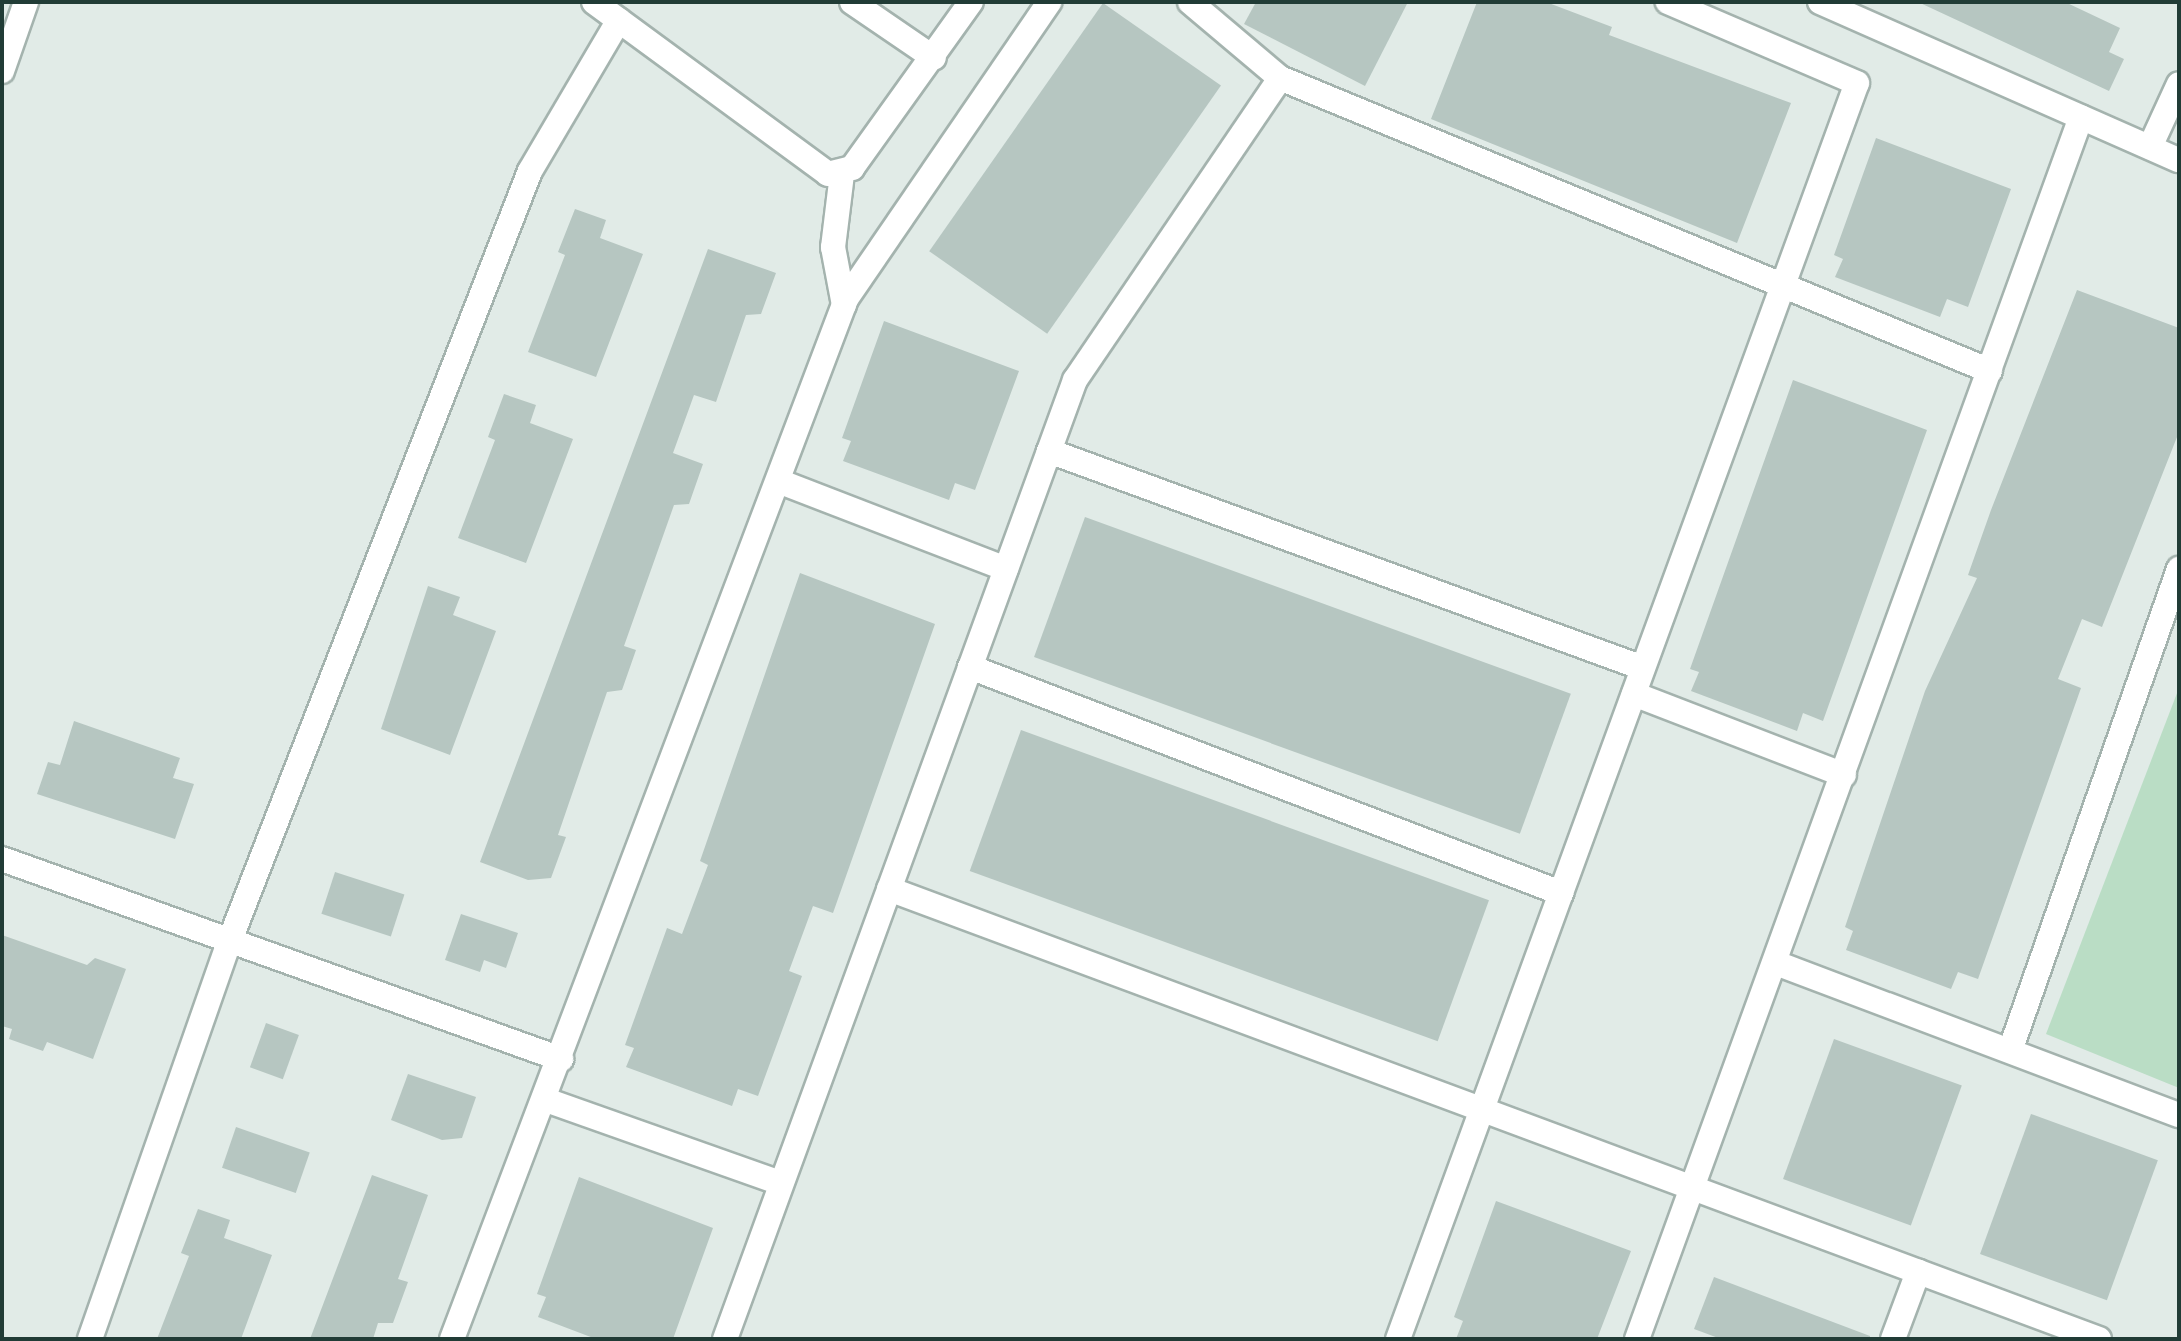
<!DOCTYPE html>
<style>
body{margin:0}
#map{position:relative;width:2181px;height:1341px;overflow:hidden;background:#e1ebe7;font-family:"Fira Sans Condensed",sans-serif}
div>[style]{position:absolute}
.green>*{inset:0;background:#baddc5}
.building>*{inset:0;background:#b6c6c1;transform-origin:0 0}
.roads{filter:drop-shadow(2px 0 #a4b3ae) drop-shadow(-2px 0 #a4b3ae) drop-shadow(0 2px #a4b3ae) drop-shadow(0 -2px #a4b3ae)}
.minor>*{height:24px;margin:-12px;padding:0 12px;transform-origin:12px;border-radius:12px;background:#fff}
span{translate:-50% -50%;white-space:nowrap;text-align:center;line-height:1.15;-webkit-text-stroke:6px #f1f8f5;paint-order:stroke}
.frame{position:absolute;inset:0;border:4px solid #213c36;pointer-events:none}
</style>
<div id="map">
<div class="green">
<div style="clip-path:polygon(2179px 688px,2179px 1088px,2046px 1034px)"></div>
</div>
<div class="building">
<div style="clip-path:polygon(1256px 2px,1408px 2px,1365px 86px,1244px 24px)"></div>
<div style="clip-path:polygon(1477px 2px,1546px 2px,1612px 27px,1609px 35px,1791px 103px,1737px 243px,1431px 119px)"></div>
<div style="clip-path:polygon(1918px 2px,2065px 2px,2120px 28px,2109px 52px,2124px 59px,2109px 91px)"></div>
<div style="left:1103px;top:3px;width:144px;height:303px;rotate:35deg"></div>
<div style="clip-path:polygon(1876px 138px,2011px 189px,1968px 307px,1947px 299px,1940px 317px,1835px 277px,1843px 259px,1834px 255px)"></div>
<div style="clip-path:polygon(575px 209px,606px 220px,600px 238px,643px 254px,596px 377px,528px 352px,565px 255px,558px 252px)"></div>
<div style="clip-path:polygon(708px 249px,776px 273px,761px 314px,746px 315px,716px 402px,694px 395px,673px 453px,703px 464px,689px 504px,674px 505px,624px 646px,636px 650px,622px 690px,607px 692px,558px 835px,566px 837px,551px 878px,528px 880px,480px 862px)"></div>
<div style="clip-path:polygon(2077px 290px,2179px 328px,2179px 432px,2102px 627px,2082px 619px,2058px 679px,2081px 688px,1978px 979px,1958px 972px,1951px 989px,1846px 950px,1853px 931px,1845px 927px,1925px 691px,1977px 578px,1968px 575px,1991px 510px)"></div>
<div style="clip-path:polygon(884px 321px,1019px 371px,975px 490px,955px 483px,949px 500px,843px 461px,851px 441px,842px 438px)"></div>
<div style="clip-path:polygon(1793px 380px,1927px 430px,1823px 721px,1803px 713px,1797px 731px,1691px 691px,1699px 672px,1690px 669px)"></div>
<div style="clip-path:polygon(504px 394px,536px 405px,530px 423px,573px 439px,526px 563px,458px 538px,495px 440px,488px 437px)"></div>
<div style="left:1085px;top:517px;width:517px;height:149px;rotate:20deg"></div>
<div style="clip-path:polygon(800px 573px,935px 624px,833px 913px,813px 906px,789px 971px,802px 976px,758px 1096px,738px 1089px,732px 1106px,626px 1067px,634px 1048px,625px 1045px,667px 928px,682px 934px,708px 865px,700px 861px)"></div>
<div style="clip-path:polygon(428px 586px,460px 597px,453px 615px,496px 631px,450px 755px,381px 729px)"></div>
<div style="clip-path:polygon(74px 721px,180px 758px,173px 778px,194px 784px,175px 839px,37px 794px,48px 762px,60px 765px)"></div>
<div style="left:1021px;top:730px;width:498px;height:150px;rotate:20deg"></div>
<div style="left:335px;top:872px;width:73px;height:44px;rotate:18deg"></div>
<div style="clip-path:polygon(461px 914px,518px 933px,506px 968px,484px 960px,480px 972px,445px 960px)"></div>
<div style="clip-path:polygon(2px 935px,87px 965px,95px 958px,126px 969px,93px 1059px,47px 1042px,43px 1051px,9px 1039px,12px 1029px,2px 1026px)"></div>
<div style="left:266px;top:1023px;width:35px;height:47px;rotate:20deg"></div>
<div style="left:1834px;top:1039px;width:136px;height:149px;rotate:20deg"></div>
<div style="clip-path:polygon(408px 1074px,476px 1097px,462px 1138px,442px 1140px,391px 1120px)"></div>
<div style="left:2031px;top:1114px;width:135px;height:149px;rotate:20deg"></div>
<div style="left:236px;top:1127px;width:78px;height:43px;rotate:19deg"></div>
<div style="clip-path:polygon(372px 1175px,428px 1195px,398px 1279px,408px 1282px,393px 1323px,378px 1323px,373px 1339px,310px 1339px)"></div>
<div style="clip-path:polygon(579px 1177px,713px 1228px,673px 1339px,596px 1339px,538px 1317px,546px 1297px,537px 1294px)"></div>
<div style="clip-path:polygon(1496px 1201px,1631px 1251px,1597px 1339px,1456px 1339px,1463px 1321px,1454px 1317px)"></div>
<div style="clip-path:polygon(198px 1209px,230px 1220px,224px 1238px,272px 1255px,241px 1339px,157px 1339px,189px 1256px,181px 1253px)"></div>
<div style="clip-path:polygon(1714px 1277px,1870px 1336px,1870px 1339px,1721px 1339px,1694px 1329px)"></div>
</div>
<div class="roads">
<div class="minor">
<div style="left:594px;top:2px;width:290px;rotate:36.3deg"></div>
<div style="left:828px;top:174px;width:25px;rotate:-14deg"></div>
<div style="left:852px;top:168px;width:204px;rotate:-54.4deg"></div>
<div style="left:852px;top:2px;width:99px;rotate:34.3deg"></div>
<div style="left:1190px;top:2px;width:118px;rotate:40.2deg"></div>
<div style="left:1280px;top:78px;width:768px;rotate:22.42deg"></div>
<div style="left:1820px;top:2px;width:392px;rotate:23.8deg"></div>
<div style="left:2px;top:71px;width:73px;rotate:-70.8deg"></div>
<div style="left:2150px;top:147px;width:69px;rotate:-65.3deg"></div>
<div style="left:842px;top:174px;width:74px;rotate:97deg"></div>
<div style="left:833px;top:247px;width:59px;rotate:79.3deg"></div>
<div style="left:1049px;top:451px;width:632px;rotate:20.07deg"></div>
<div style="left:781px;top:482px;width:241px;rotate:21.1deg"></div>
<div style="left:970px;top:667px;width:633px;rotate:20.93deg"></div>
<div style="left:1634px;top:694px;width:225px;rotate:21.1deg"></div>
<div style="left:2px;top:859px;width:594px;rotate:19.69deg"></div>
<div style="left:889px;top:889px;width:1291px;rotate:20.4deg"></div>
<div style="left:1776px;top:963px;width:431px;rotate:20.7deg"></div>
<div style="left:2010px;top:1051px;width:511px;rotate:-70.68deg"></div>
<div style="left:546px;top:1100px;width:248px;rotate:19.5deg"></div>
<div style="left:90px;top:1339px;width:423px;rotate:-70.7deg"></div>
<div style="left:230px;top:940px;width:825px;rotate:-68.69deg"></div>
<div style="left:530px;top:171px;width:175px;rotate:-59.5deg"></div>
<div style="left:452px;top:1339px;width:1112px;rotate:-69.25deg"></div>
<div style="left:846px;top:299px;width:360px;rotate:-55.6deg"></div>
<div style="left:725px;top:1339px;width:1021px;rotate:-69.95deg"></div>
<div style="left:1075px;top:380px;width:365px;rotate:-55.8deg"></div>
<div style="left:1398px;top:1339px;width:1337px;rotate:-69.93deg"></div>
<div style="left:1857px;top:83px;width:206px;rotate:-156.8deg"></div>
<div style="left:1637px;top:1339px;width:1300px;rotate:-70.03deg"></div>
<div style="left:1893px;top:1339px;width:72px;rotate:-69.5deg"></div>
</div>
</div>
<div class="frame"></div>
</div>
